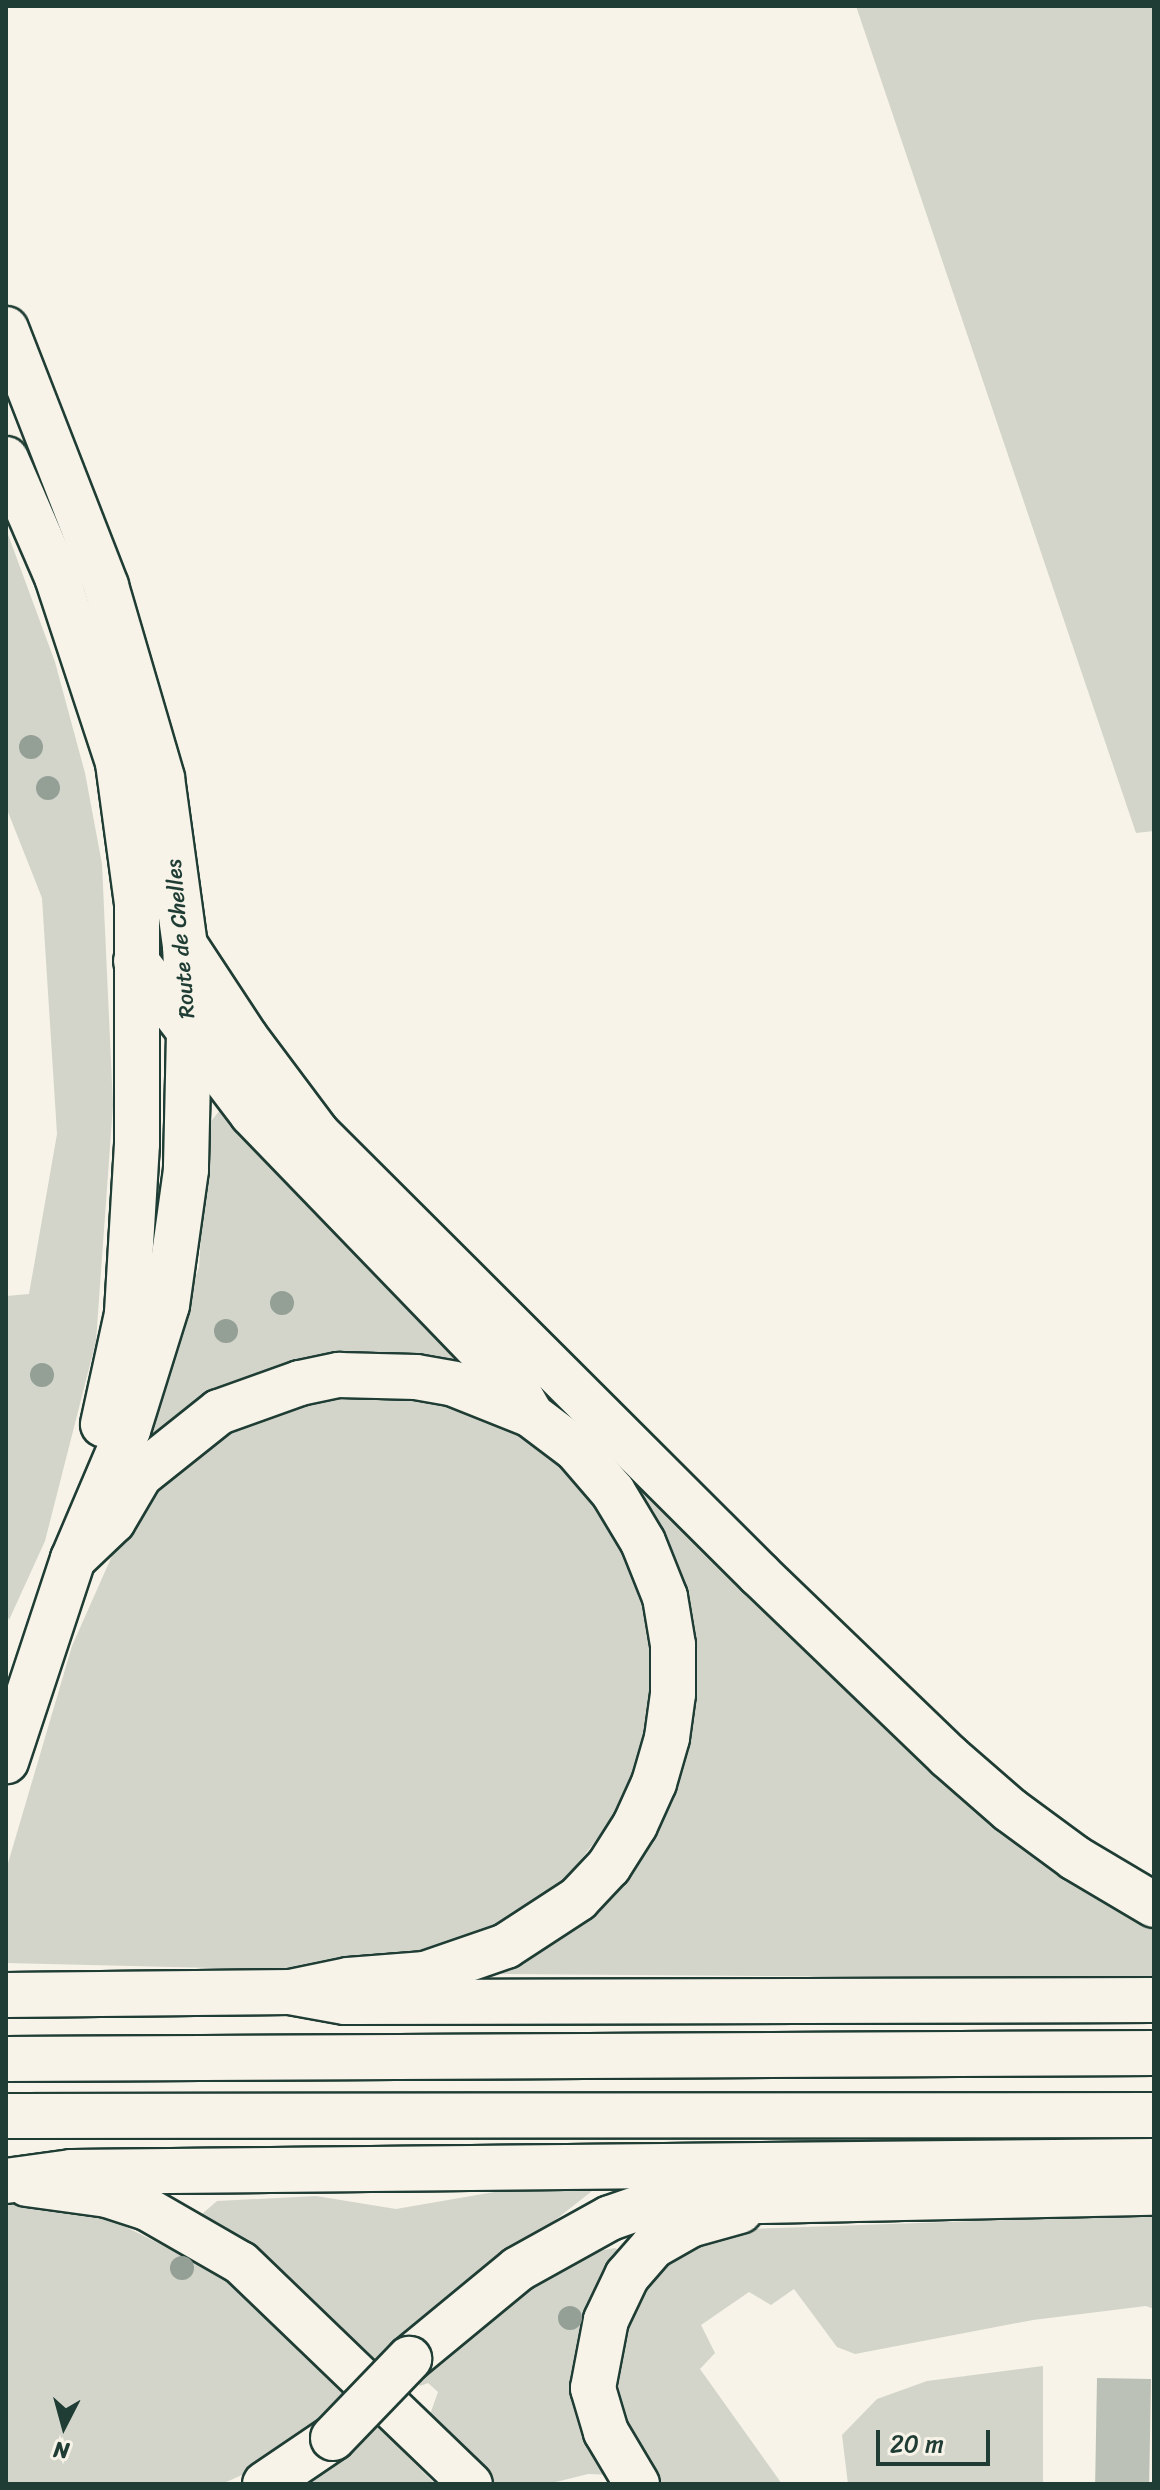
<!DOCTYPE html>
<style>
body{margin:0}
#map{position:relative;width:1160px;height:2490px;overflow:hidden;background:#f7f3e8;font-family:Sriracha,sans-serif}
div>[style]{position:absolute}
.green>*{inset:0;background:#d3d5ca}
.building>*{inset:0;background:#bbc1b6;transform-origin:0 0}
.roads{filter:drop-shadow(2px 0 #1f3d34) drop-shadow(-2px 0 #1f3d34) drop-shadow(0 2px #1f3d34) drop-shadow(0 -2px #1f3d34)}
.minor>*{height:42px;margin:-21px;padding:0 21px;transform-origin:21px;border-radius:21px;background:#f7f3e8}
.major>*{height:44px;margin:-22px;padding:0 22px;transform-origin:22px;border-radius:22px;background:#f7f3e8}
.highway>*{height:44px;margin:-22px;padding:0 22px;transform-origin:22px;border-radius:22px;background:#f7f3e8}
.bridges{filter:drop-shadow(2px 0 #1f3d34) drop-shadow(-2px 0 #1f3d34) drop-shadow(0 2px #1f3d34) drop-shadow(0 -2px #1f3d34)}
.highway-bridge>*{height:44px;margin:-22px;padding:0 22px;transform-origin:22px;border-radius:22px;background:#f7f3e8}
.trees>*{width:24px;height:24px;margin:-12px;border-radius:50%;background:#949f96}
span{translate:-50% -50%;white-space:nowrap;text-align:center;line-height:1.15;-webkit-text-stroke:6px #f7f3e8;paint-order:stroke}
.street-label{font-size:22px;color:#1f3d34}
.frame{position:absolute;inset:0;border:8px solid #1f3d34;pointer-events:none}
.north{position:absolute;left:24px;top:2386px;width:80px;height:80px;-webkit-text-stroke:6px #f7f3e8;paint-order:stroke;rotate:186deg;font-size:22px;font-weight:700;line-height:32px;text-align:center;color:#1f3d34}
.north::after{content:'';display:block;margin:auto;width:28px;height:36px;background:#1f3d34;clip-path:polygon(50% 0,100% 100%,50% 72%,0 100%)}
.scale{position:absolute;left:876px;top:2430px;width:114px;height:36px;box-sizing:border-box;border:4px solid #1f3d34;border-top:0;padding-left:10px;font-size:24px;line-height:28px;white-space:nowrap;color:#1f3d34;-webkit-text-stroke:6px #f7f3e8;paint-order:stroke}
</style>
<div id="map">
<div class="green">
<div style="clip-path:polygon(856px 6px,1154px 6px,1154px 831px,1136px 833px)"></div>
<div style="clip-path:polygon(6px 529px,55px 662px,85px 773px,102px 864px,113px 1105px,96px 1341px,45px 1541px,9px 1620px,6px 1611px,6px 1296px,29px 1294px,57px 1134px,42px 898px,6px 807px)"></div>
<div style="clip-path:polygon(220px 1110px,251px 1143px,472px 1369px,406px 1354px,304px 1358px,188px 1412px,141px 1455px,142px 1434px,199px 1267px,208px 1125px)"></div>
<div style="clip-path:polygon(390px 1392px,446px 1401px,509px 1425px,568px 1469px,611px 1520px,639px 1583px,654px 1641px,647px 1737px,617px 1813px,569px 1875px,510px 1927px,389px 1964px,299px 1970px,6px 1963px,6px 1870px,72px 1646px,119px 1540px,173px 1472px,234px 1427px,320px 1397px)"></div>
<div style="clip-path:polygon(624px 1470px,1154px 1923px,1154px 1979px,499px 1974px,562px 1937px,612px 1890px,671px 1793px,694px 1715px,691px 1651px,680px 1590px,657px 1519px)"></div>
<div style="clip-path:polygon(568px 2184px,592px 2191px,464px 2292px,381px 2368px,368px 2367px,202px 2214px,217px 2201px,316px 2196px,396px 2209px,500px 2191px)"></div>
<div style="clip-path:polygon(6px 2199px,25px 2199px,116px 2222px,216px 2272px,345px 2393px,315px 2425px,253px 2470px,222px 2484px,6px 2484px)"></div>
<div style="clip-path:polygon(1154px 2209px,1154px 2309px,1146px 2306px,1033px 2320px,855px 2354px,837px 2347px,794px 2289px,771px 2305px,749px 2292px,701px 2325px,715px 2353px,700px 2369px,782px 2484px,657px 2484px,617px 2417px,608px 2380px,628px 2311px,652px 2277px,694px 2242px,748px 2229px,1063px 2218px)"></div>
<div style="clip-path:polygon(615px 2248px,620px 2251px,612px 2475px,588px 2474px,548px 2484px,479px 2484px,427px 2423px,438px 2392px,428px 2383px,420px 2386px,413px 2375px,565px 2257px)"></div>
<div style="clip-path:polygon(1043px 2366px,1043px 2484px,848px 2484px,842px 2435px,877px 2399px,927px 2381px)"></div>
<div style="clip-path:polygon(371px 2419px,435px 2484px,297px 2484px)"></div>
</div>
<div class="building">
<div style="left:1097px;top:2378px;width:54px;height:106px;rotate:1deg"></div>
</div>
<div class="roads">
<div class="minor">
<div style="left:27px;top:2185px;width:81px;rotate:7.8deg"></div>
<div style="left:107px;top:2196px;width:42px;rotate:18deg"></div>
<div style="left:147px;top:2209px;width:108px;rotate:29.9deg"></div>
<div style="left:241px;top:2263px;width:319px;rotate:43.9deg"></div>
</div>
<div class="major">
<div style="left:6px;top:329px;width:276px;rotate:68.7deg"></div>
<div style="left:106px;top:586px;width:200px;rotate:73.7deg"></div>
<div style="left:162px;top:778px;width:169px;rotate:82.2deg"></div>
<div style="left:185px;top:945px;width:88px;rotate:87.4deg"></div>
<div style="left:189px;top:1033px;width:137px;rotate:91.3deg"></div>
<div style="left:186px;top:1170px;width:136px;rotate:98deg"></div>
<div style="left:167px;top:1305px;width:131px;rotate:107.3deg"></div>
<div style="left:128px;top:1430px;width:140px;rotate:113.1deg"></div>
<div style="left:73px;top:1559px;width:213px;rotate:108.3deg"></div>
<div style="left:6px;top:459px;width:129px;rotate:66.6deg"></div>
<div style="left:57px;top:577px;width:196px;rotate:71.8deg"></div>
<div style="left:118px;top:763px;width:142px;rotate:82.3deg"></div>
<div style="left:137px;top:904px;width:240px;rotate:90deg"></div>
<div style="left:137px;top:1144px;width:170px;rotate:93.4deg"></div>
<div style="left:127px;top:1314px;width:113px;rotate:102.3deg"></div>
</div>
<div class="highway">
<div style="left:185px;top:945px;width:111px;rotate:56.7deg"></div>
<div style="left:246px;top:1038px;width:119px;rotate:53.2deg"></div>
<div style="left:317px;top:1133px;width:626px;rotate:44.94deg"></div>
<div style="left:760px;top:1575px;width:261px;rotate:43.9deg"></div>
<div style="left:948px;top:1756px;width:82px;rotate:41.1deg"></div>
<div style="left:1010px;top:1810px;width:81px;rotate:36.4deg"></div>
<div style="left:1075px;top:1858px;width:92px;rotate:30.7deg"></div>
<div style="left:136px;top:961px;width:192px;rotate:52.8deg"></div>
<div style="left:252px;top:1114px;width:377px;rotate:46deg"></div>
<div style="left:514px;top:1385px;width:32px;rotate:60deg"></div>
<div style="left:73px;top:1559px;width:55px;rotate:-43.5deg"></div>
<div style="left:113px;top:1521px;width:53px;rotate:-59.6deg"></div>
<div style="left:140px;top:1475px;width:101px;rotate:-38.6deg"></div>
<div style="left:219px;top:1412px;width:86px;rotate:-19.7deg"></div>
<div style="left:300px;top:1383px;width:40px;rotate:-12deg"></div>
<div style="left:339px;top:1375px;width:77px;rotate:1.5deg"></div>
<div style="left:416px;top:1377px;width:39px;rotate:10deg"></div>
<div style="left:454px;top:1384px;width:83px;rotate:21.9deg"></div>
<div style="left:531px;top:1415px;width:56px;rotate:37.1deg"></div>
<div style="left:576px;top:1449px;width:57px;rotate:49.3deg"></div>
<div style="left:613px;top:1492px;width:58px;rotate:59deg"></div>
<div style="left:643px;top:1542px;width:59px;rotate:68.2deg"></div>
<div style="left:665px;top:1597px;width:49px;rotate:80.5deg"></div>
<div style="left:673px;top:1645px;width:49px;rotate:90deg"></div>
<div style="left:673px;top:1694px;width:44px;rotate:97.8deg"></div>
<div style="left:667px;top:1738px;width:47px;rotate:106.1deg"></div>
<div style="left:654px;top:1783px;width:46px;rotate:114.3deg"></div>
<div style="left:635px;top:1825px;width:49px;rotate:122.4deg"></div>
<div style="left:609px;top:1866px;width:45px;rotate:133.2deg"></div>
<div style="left:578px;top:1899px;width:86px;rotate:146.9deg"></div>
<div style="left:506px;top:1946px;width:86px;rotate:160.9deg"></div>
<div style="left:425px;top:1974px;width:77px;rotate:175.5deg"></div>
<div style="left:348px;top:1980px;width:59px;rotate:168.3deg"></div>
<div style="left:6px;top:1995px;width:284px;rotate:-0.6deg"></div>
<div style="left:290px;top:1992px;width:56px;rotate:10.3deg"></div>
<div style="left:345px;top:2002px;width:809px;rotate:-0.14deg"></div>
<div style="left:6px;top:2059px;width:1148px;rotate:-0.3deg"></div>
<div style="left:6px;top:2116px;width:1148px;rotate:-0.05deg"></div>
<div style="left:6px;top:2181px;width:66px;rotate:-7.9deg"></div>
<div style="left:71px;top:2172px;width:1083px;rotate:-0.58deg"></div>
<div style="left:409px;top:2359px;width:141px;rotate:-39.5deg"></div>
<div style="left:518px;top:2269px;width:105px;rotate:-29deg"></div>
<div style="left:610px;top:2218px;width:52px;rotate:-19.1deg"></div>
<div style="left:659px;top:2201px;width:64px;rotate:-9deg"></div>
<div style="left:722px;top:2191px;width:39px;rotate:15deg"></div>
<div style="left:760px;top:2201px;width:394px;rotate:-1.2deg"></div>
<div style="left:265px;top:2484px;width:82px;rotate:-34.1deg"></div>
<div style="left:637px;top:2484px;width:61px;rotate:-120.8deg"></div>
<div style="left:606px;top:2432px;width:46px;rotate:-106.5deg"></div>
<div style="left:593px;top:2388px;width:69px;rotate:-79.2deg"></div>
<div style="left:606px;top:2320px;width:49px;rotate:-64.5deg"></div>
<div style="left:627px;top:2276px;width:40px;rotate:-49deg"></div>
<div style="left:653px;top:2246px;width:43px;rotate:-29.6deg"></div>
<div style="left:690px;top:2225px;width:52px;rotate:-15.6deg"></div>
</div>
</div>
<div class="bridges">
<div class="highway-bridge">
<div style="left:333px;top:2438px;width:110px;rotate:-46.1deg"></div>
</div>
</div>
<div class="trees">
<div style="left:31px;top:747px"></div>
<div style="left:48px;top:788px"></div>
<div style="left:282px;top:1303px"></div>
<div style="left:226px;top:1331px"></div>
<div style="left:42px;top:1375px"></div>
<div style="left:182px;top:2268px"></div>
<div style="left:570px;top:2318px"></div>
</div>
<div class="street-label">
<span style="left:180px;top:939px;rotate:-95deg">Route de Chelles</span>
</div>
<div class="frame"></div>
<div class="north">N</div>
<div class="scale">20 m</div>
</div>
